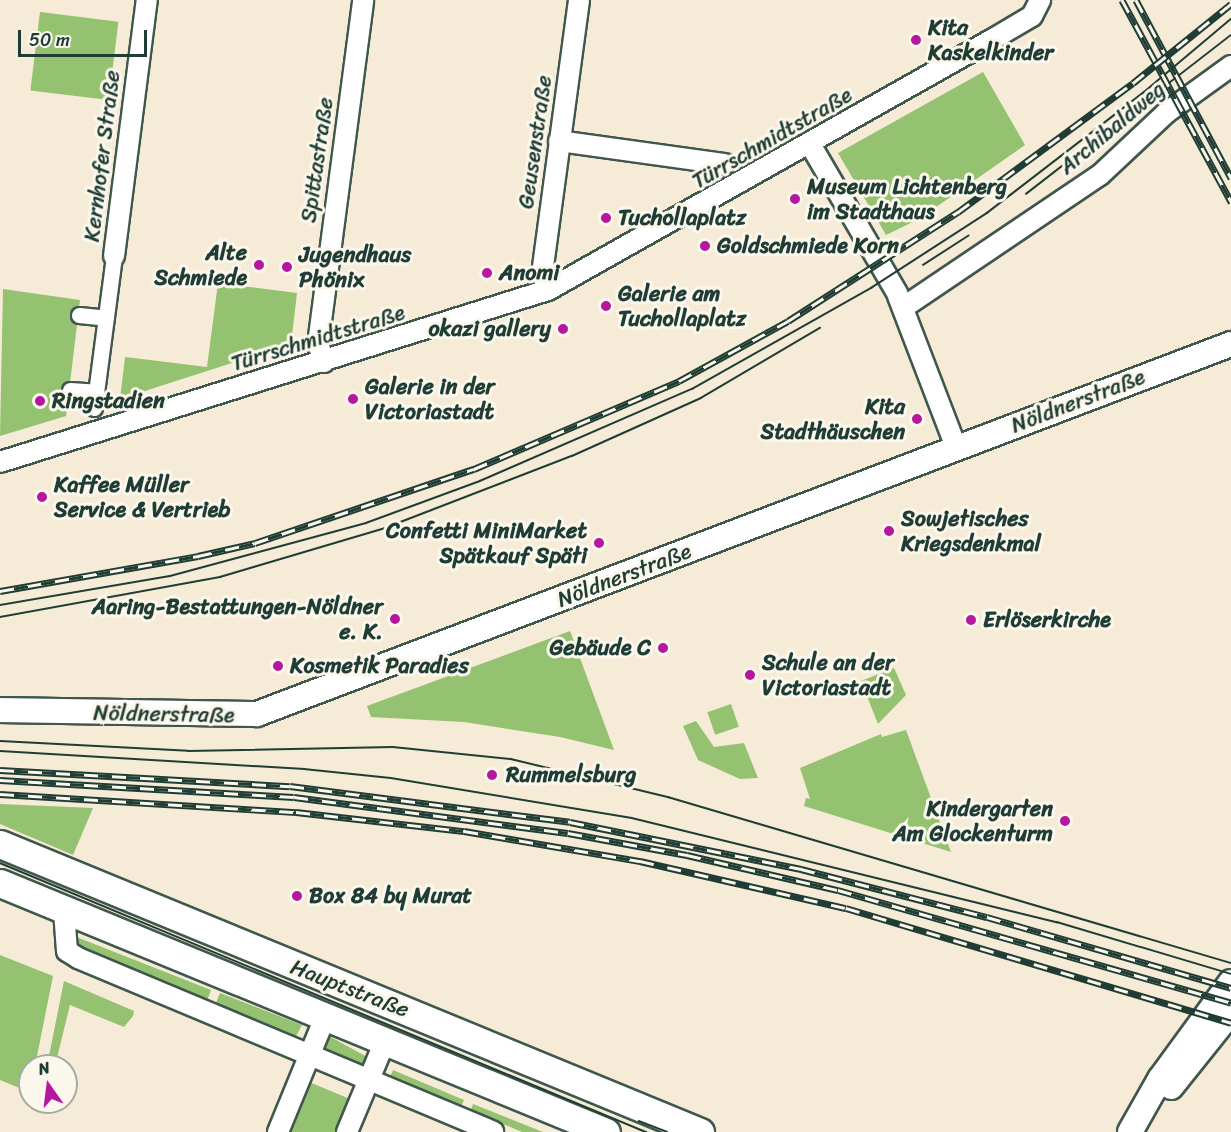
<!DOCTYPE html>
<meta charset="utf-8">
<style>
body{margin:0}
#map{position:relative;width:1231px;height:1132px;overflow:hidden;background:#f6ebd6;font-family:Sriracha,sans-serif}
div>[style]{position:absolute}
.green>*{inset:0;background:#94c270;transform-origin:0 0}
.roads{filter:drop-shadow(2px 0 #3f574c) drop-shadow(-2px 0 #3f574c) drop-shadow(0 2px #3f574c) drop-shadow(0 -2px #3f574c)}
.pedestrian>*{height:15px;margin:-7.5px;padding:0 7.5px;transform-origin:7.5px;border-radius:7.5px;background:#fff}
.minor>*{height:20px;margin:-10px;padding:0 10px;transform-origin:10px;border-radius:10px;background:#fff}
.tertiary>*{height:24px;margin:-12px;padding:0 12px;transform-origin:12px;border-radius:12px;background:#fff}
.secondary>*{height:27px;margin:-13.5px;padding:0 13.5px;transform-origin:13.5px;border-radius:13.5px;background:#fff}
.tram>*{height:1.5px;margin:-0.75px;padding:0 0.75px;transform-origin:0.75px;border-radius:0.75px;background:#1f3d34}
.rail>*{height:7px;margin-top:-3.5px;transform-origin:0;background:repeating-linear-gradient(90deg,#fbf7ec 0 14px,#1f3d34 0 28px);box-sizing:border-box;border-block:2px solid #1f3d34}
.dots>*{width:16px;height:16px;translate:-50% -50%;box-sizing:border-box;border:3px solid #fbf7ec;border-radius:50%}
span{translate:-50% -50%;white-space:nowrap;text-align:center;line-height:1.15;-webkit-text-stroke:6px #fbf7ec;paint-order:stroke}
.poi-label{font-size:22px;color:#1f3d34;font-weight:700}
.left{translate:0 -50%;text-align:left}
.right{translate:-100% -50%;text-align:right}
.street-label{font-size:22px;color:#1f3d34}
.north{position:absolute;left:18px;top:1054px;width:60px;height:60px;box-sizing:border-box;background:#fbf7ec;border:2px solid #a3ada2;border-radius:50%;rotate:346deg;font-size:16px;font-weight:700;line-height:24px;text-align:center;color:#1f3d34}
.north::after{content:'';display:block;margin:auto;width:21px;height:27px;background:#b5179e;clip-path:polygon(50% 0,100% 100%,50% 72%,0 100%)}
.scale{position:absolute;left:18px;top:30px;width:129px;height:27px;box-sizing:border-box;border:3px solid #1f3d34;border-top:0;padding-left:8px;font-size:18px;line-height:21px;white-space:nowrap;color:#1f3d34;-webkit-text-stroke:4px #fbf7ec;paint-order:stroke}
</style>
<div id="map">
<div class="green">
<div style="left:40px;top:12px;width:79px;height:79px;rotate:7deg"></div>
<div style="clip-path:polygon(983px 72px,1025px 145px,919px 219px,886px 235px,838px 153px)"></div>
<div style="clip-path:polygon(218px 283px,297px 293px,291px 344px,120px 399px,125px 357px,207px 367px)"></div>
<div style="clip-path:polygon(3px 289px,80px 300px,66px 416px,0 436px)"></div>
<div style="clip-path:polygon(570px 631px,614px 750px,560px 737px,464px 722px,371px 717px,367px 706px)"></div>
<div style="clip-path:polygon(894px 668px,906px 695px,878px 724px,861px 681px)"></div>
<div style="left:731px;top:704px;width:24px;height:25px;rotate:71deg"></div>
<div style="clip-path:polygon(696px 721px,714px 747px,744px 743px,758px 778px,740px 779px,698px 760px,683px 726px)"></div>
<div style="clip-path:polygon(906px 730px,946px 839px,951px 852px,804px 806px,806px 798px,810px 799px,800px 768px,881px 734px,882px 737px)"></div>
<div style="clip-path:polygon(0 804px,93px 808px,73px 855px,0 824px)"></div>
<div style="clip-path:polygon(74px 936px,211px 990px,205px 1006px,201px 999px,80px 951px)"></div>
<div style="clip-path:polygon(0 955px,53px 976px,35px 1066px,30px 1066px,29px 1092px,0 1080px)"></div>
<div style="clip-path:polygon(64px 981px,134px 1011px,133px 1016px,124px 1027px,70px 1005px,55px 1066px,47px 1066px)"></div>
<div style="clip-path:polygon(220px 993px,302px 1025px,293px 1042px,289px 1035px,219px 1007px,213px 1010px)"></div>
<div style="clip-path:polygon(327px 1035px,369px 1058px,366px 1063px,356px 1068px,324px 1051px)"></div>
<div style="clip-path:polygon(393px 1070px,464px 1100px,459px 1111px,448px 1101px,408px 1084px,406px 1088px,388px 1082px)"></div>
<div style="clip-path:polygon(309px 1082px,350px 1099px,336px 1132px,289px 1132px)"></div>
<div style="clip-path:polygon(473px 1104px,543px 1132px,522px 1132px,482px 1115px,479px 1118px,469px 1115px)"></div>
</div>
<div class="roads">
<div class="pedestrian">
<div style="left:79px;top:315px;width:27px;rotate:6deg"></div>
<div style="left:70px;top:390px;width:26px;rotate:4deg"></div>
<div style="left:94px;top:408px;width:153px;rotate:-82.5deg"></div>
</div>
<div class="minor">
<div style="left:559px;top:141px;width:167px;rotate:7.9deg"></div>
<div style="left:810px;top:144px;width:173px;rotate:59.7deg"></div>
<div style="left:114px;top:256px;width:258px;rotate:-82.7deg"></div>
<div style="left:548px;top:290px;width:17px;rotate:-111deg"></div>
<div style="left:542px;top:274px;width:276px;rotate:-82.3deg"></div>
<div style="left:898px;top:296px;width:162px;rotate:69deg"></div>
<div style="left:904px;top:307px;width:236px;rotate:-34deg"></div>
<div style="left:1100px;top:175px;width:91px;rotate:-43.2deg"></div>
<div style="left:1166px;top:113px;width:80px;rotate:-35.9deg"></div>
<div style="left:324px;top:362px;width:19px;rotate:-108deg"></div>
<div style="left:318px;top:344px;width:347px;rotate:-82.5deg"></div>
<div style="left:0;top:462px;width:574px;rotate:-17.43deg"></div>
<div style="left:548px;top:290px;width:511px;rotate:-29.42deg"></div>
<div style="left:993px;top:39px;width:45px;rotate:-30.5deg"></div>
<div style="left:1032px;top:16px;width:18px;rotate:-63deg"></div>
<div style="left:64px;top:911px;width:40px;rotate:85.7deg"></div>
<div style="left:67px;top:951px;width:13px;rotate:32deg"></div>
<div style="left:78px;top:958px;width:450px;rotate:22.7deg"></div>
<div style="left:278px;top:1132px;width:126px;rotate:-67.7deg"></div>
<div style="left:347px;top:1132px;width:99px;rotate:-67.3deg"></div>
</div>
<div class="tertiary">
<div style="left:0;top:710px;width:257px;rotate:0.9deg"></div>
<div style="left:257px;top:714px;width:1042px;rotate:-20.8deg"></div>
<div style="left:1171px;top:1087px;width:96px;rotate:-51.3deg"></div>
<div style="left:1130px;top:1132px;width:61px;rotate:-60.5deg"></div>
<div style="left:1160px;top:1079px;width:120px;rotate:-53.8deg"></div>
</div>
<div class="secondary">
<div style="left:0;top:844px;width:757px;rotate:22.36deg"></div>
<div style="left:0;top:883px;width:655px;rotate:22.34deg"></div>
</div>
</div>
<div class="tram">
<div style="left:1026px;top:194px;width:259px;rotate:-37.8deg"></div>
<div style="left:923px;top:265px;width:54px;rotate:-32.8deg"></div>
<div style="left:0;top:605px;width:172px;rotate:-9.7deg"></div>
<div style="left:170px;top:576px;width:203px;rotate:-15.1deg"></div>
<div style="left:366px;top:523px;width:121px;rotate:-20.2deg"></div>
<div style="left:480px;top:481px;width:231px;rotate:-23.5deg"></div>
<div style="left:692px;top:389px;width:206px;rotate:-29.4deg"></div>
<div style="left:871px;top:288px;width:138px;rotate:-32.9deg"></div>
<div style="left:987px;top:213px;width:198px;rotate:-37.6deg"></div>
<div style="left:1144px;top:92px;width:114px;rotate:-40deg"></div>
<div style="left:0;top:617px;width:224px;rotate:-10.3deg"></div>
<div style="left:220px;top:577px;width:172px;rotate:-16.5deg"></div>
<div style="left:385px;top:528px;width:200px;rotate:-21.1deg"></div>
<div style="left:572px;top:456px;width:141px;rotate:-24.2deg"></div>
<div style="left:701px;top:398px;width:138px;rotate:-30.5deg"></div>
<div style="left:0;top:741px;width:188px;rotate:3deg"></div>
<div style="left:188px;top:751px;width:205px;rotate:-1.1deg"></div>
<div style="left:393px;top:747px;width:119px;rotate:5.8deg"></div>
<div style="left:511px;top:759px;width:162px;rotate:13.6deg"></div>
<div style="left:668px;top:797px;width:587px;rotate:16.43deg"></div>
<div style="left:0;top:751px;width:305px;rotate:3.4deg"></div>
<div style="left:304px;top:769px;width:87px;rotate:5.9deg"></div>
<div style="left:391px;top:778px;width:244px;rotate:9.4deg"></div>
<div style="left:632px;top:818px;width:438px;rotate:13.8deg"></div>
<div style="left:1057px;top:922px;width:182px;rotate:16.6deg"></div>
<div style="left:0;top:863px;width:700px;rotate:22.61deg"></div>
<div style="left:639px;top:1121px;width:30px;rotate:21deg"></div>
</div>
<div class="rail">
<div style="left:1122px;top:0;width:230px;rotate:61.6deg"></div>
<div style="left:1136px;top:0;width:202px;rotate:61.9deg"></div>
<div style="left:0;top:591px;width:201px;rotate:-10deg"></div>
<div style="left:198px;top:556px;width:58px;rotate:-12.8deg"></div>
<div style="left:255px;top:543px;width:231px;rotate:-18.7deg"></div>
<div style="left:474px;top:469px;width:223px;rotate:-23.2deg"></div>
<div style="left:679px;top:381px;width:124px;rotate:-28.8deg"></div>
<div style="left:788px;top:321px;width:202px;rotate:-32.7deg"></div>
<div style="left:958px;top:212px;width:217px;rotate:-36.4deg"></div>
<div style="left:1133px;top:83px;width:126px;rotate:-38.9deg"></div>
<div style="left:0;top:770px;width:290px;rotate:3.2deg"></div>
<div style="left:290px;top:786px;width:282px;rotate:7.3deg"></div>
<div style="left:570px;top:822px;width:236px;rotate:11.5deg"></div>
<div style="left:801px;top:869px;width:192px;rotate:14.5deg"></div>
<div style="left:987px;top:917px;width:254px;rotate:16.2deg"></div>
<div style="left:0;top:780px;width:294px;rotate:3.3deg"></div>
<div style="left:294px;top:797px;width:276px;rotate:7.5deg"></div>
<div style="left:568px;top:833px;width:121px;rotate:10.5deg"></div>
<div style="left:687px;top:855px;width:155px;rotate:13.1deg"></div>
<div style="left:838px;top:890px;width:409px;rotate:16deg"></div>
<div style="left:0;top:794px;width:297px;rotate:3.5deg"></div>
<div style="left:296px;top:812px;width:169px;rotate:6.5deg"></div>
<div style="left:464px;top:831px;width:179px;rotate:9.7deg"></div>
<div style="left:640px;top:861px;width:211px;rotate:12.9deg"></div>
<div style="left:846px;top:908px;width:402px;rotate:16.6deg"></div>
</div>
<div class="dots">
<div style="left:916px;top:40px;background:#b5179e"></div>
<div style="left:795px;top:199px;background:#b5179e"></div>
<div style="left:606px;top:218px;background:#b5179e"></div>
<div style="left:705px;top:246px;background:#b5179e"></div>
<div style="left:259px;top:265px;background:#b5179e"></div>
<div style="left:287px;top:267px;background:#b5179e"></div>
<div style="left:487px;top:273px;background:#b5179e"></div>
<div style="left:606px;top:306px;background:#b5179e"></div>
<div style="left:563px;top:329px;background:#b5179e"></div>
<div style="left:353px;top:399px;background:#b5179e"></div>
<div style="left:40px;top:401px;background:#b5179e"></div>
<div style="left:917px;top:419px;background:#b5179e"></div>
<div style="left:42px;top:497px;background:#b5179e"></div>
<div style="left:889px;top:531px;background:#b5179e"></div>
<div style="left:599px;top:543px;background:#b5179e"></div>
<div style="left:395px;top:619px;background:#b5179e"></div>
<div style="left:971px;top:620px;background:#b5179e"></div>
<div style="left:663px;top:648px;background:#b5179e"></div>
<div style="left:278px;top:666px;background:#b5179e"></div>
<div style="left:750px;top:675px;background:#b5179e"></div>
<div style="left:492px;top:775px;background:#b5179e"></div>
<div style="left:1065px;top:821px;background:#b5179e"></div>
<div style="left:297px;top:896px;background:#b5179e"></div>
</div>
<div class="poi-label">
<span class="left" style="left:928px;top:40px">Kita<br>Kaskelkinder</span>
<span class="left" style="left:807px;top:199px">Museum Lichtenberg<br>im Stadthaus</span>
<span class="left" style="left:618px;top:218px">Tuchollaplatz</span>
<span class="left" style="left:717px;top:246px">Goldschmiede Korn</span>
<span class="right" style="left:247px;top:265px">Alte<br>Schmiede</span>
<span class="left" style="left:299px;top:267px">Jugendhaus<br>Phönix</span>
<span class="left" style="left:499px;top:273px">Anomi</span>
<span class="left" style="left:618px;top:306px">Galerie am<br>Tuchollaplatz</span>
<span class="right" style="left:551px;top:329px">okazi gallery</span>
<span class="left" style="left:365px;top:399px">Galerie in der<br>Victoriastadt</span>
<span class="left" style="left:52px;top:401px">Ringstadien</span>
<span class="right" style="left:905px;top:419px">Kita<br>Stadthäuschen</span>
<span class="left" style="left:54px;top:497px">Kaffee Müller<br>Service &amp; Vertrieb</span>
<span class="left" style="left:901px;top:531px">Sowjetisches<br>Kriegsdenkmal</span>
<span class="right" style="left:587px;top:543px">Confetti MiniMarket<br>Spätkauf Späti</span>
<span class="right" style="left:383px;top:619px">Aaring-Bestattungen-Nöldner<br>e. K.</span>
<span class="left" style="left:983px;top:620px">Erlöserkirche</span>
<span class="right" style="left:651px;top:648px">Gebäude C</span>
<span class="left" style="left:762px;top:675px">Schule an der<br>Victoriastadt</span>
<span class="left" style="left:290px;top:666px">Kosmetik Paradies</span>
<span class="left" style="left:506px;top:775px">Rummelsburg</span>
<span class="right" style="left:1053px;top:821px">Kindergarten<br>Am Glockenturm</span>
<span class="left" style="left:309px;top:896px">Box 84 by Murat</span>
</div>
<div class="street-label">
<span style="left:1112px;top:128px;rotate:-40deg">Archibaldweg</span>
<span style="left:772px;top:138px;rotate:-30deg">Türrschmidtstraße</span>
<span style="left:535px;top:142px;rotate:-82deg">Geusenstraße</span>
<span style="left:102px;top:156px;rotate:-83deg">Kernhofer Straße</span>
<span style="left:317px;top:160px;rotate:-82deg">Spittastraße</span>
<span style="left:318px;top:338px;rotate:-17deg">Türrschmidtstraße</span>
<span style="left:1078px;top:401px;rotate:-21deg">Nöldnerstraße</span>
<span style="left:624px;top:575px;rotate:-21deg">Nöldnerstraße</span>
<span style="left:164px;top:714px;rotate:1deg">Nöldnerstraße</span>
<span style="left:350px;top:988px;rotate:21deg">Hauptstraße</span>
</div>
<div class="north">N</div>
<div class="scale">50 m</div>
</div>
